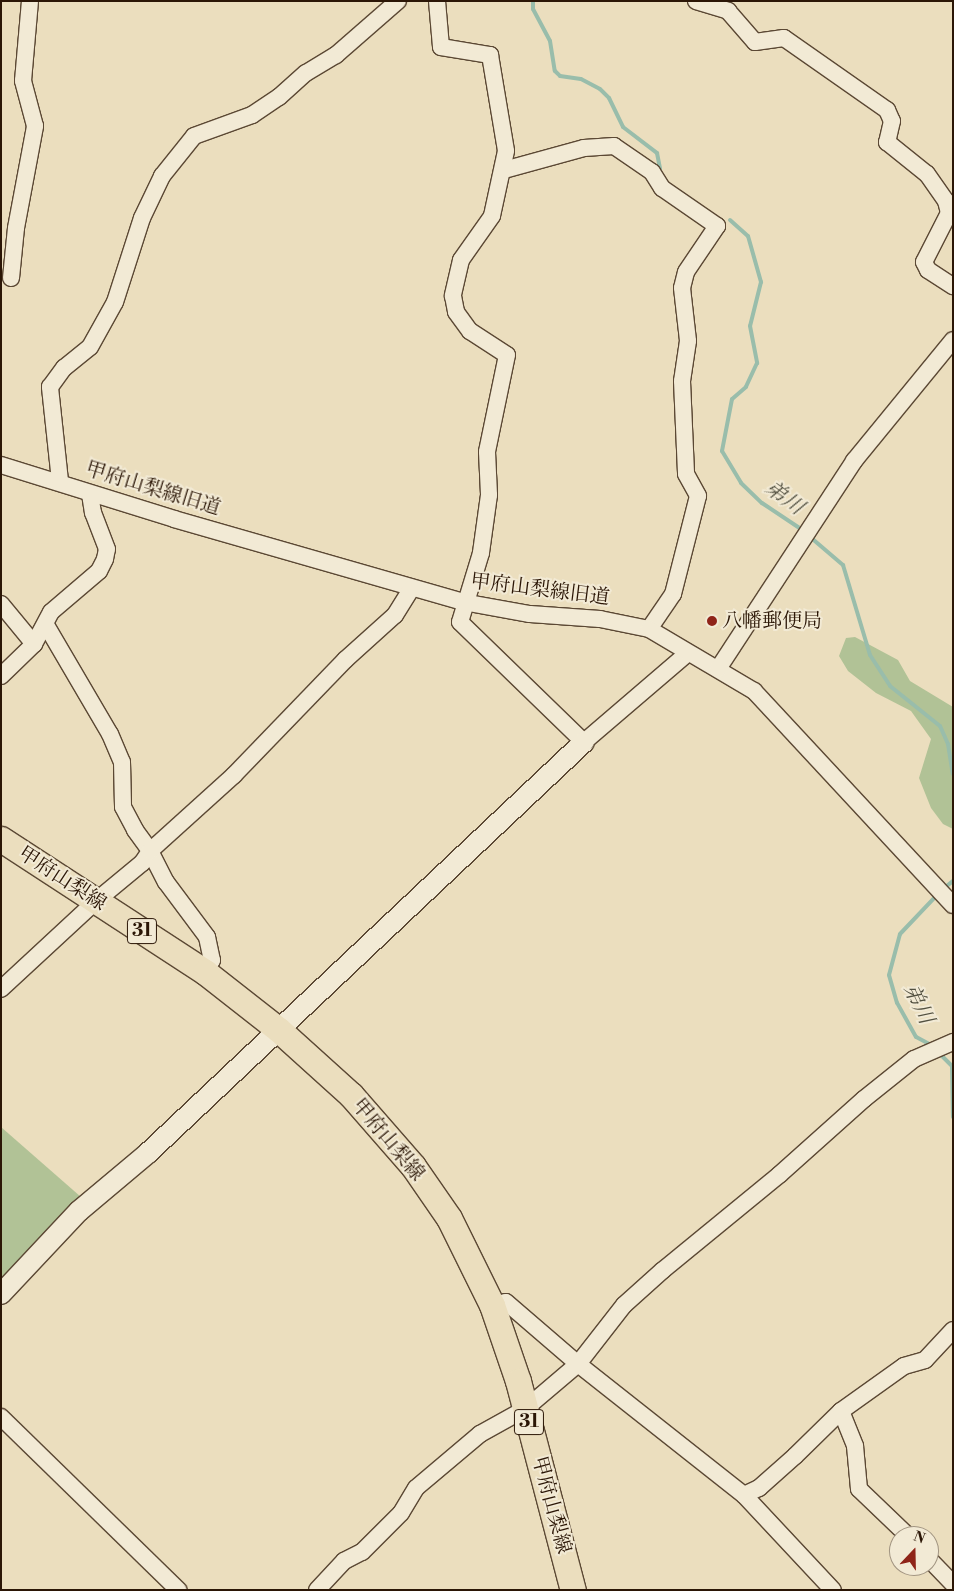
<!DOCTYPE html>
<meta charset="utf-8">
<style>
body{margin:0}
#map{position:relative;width:954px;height:1591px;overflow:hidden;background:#ebdebe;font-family:"Libre Bodoni","Noto Serif JP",serif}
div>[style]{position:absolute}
.green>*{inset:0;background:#b1c296}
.stream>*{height:4px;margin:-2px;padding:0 2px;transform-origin:2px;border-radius:2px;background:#99bdab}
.roads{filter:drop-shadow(1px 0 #5b4834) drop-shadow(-1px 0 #5b4834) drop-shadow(0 1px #5b4834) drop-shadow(0 -1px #5b4834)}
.minor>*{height:16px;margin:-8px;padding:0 8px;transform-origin:8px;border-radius:8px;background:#f2ead5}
.tertiary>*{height:20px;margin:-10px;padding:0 10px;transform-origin:10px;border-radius:10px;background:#f2ead5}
.primary>*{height:25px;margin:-12.5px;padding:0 12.5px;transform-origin:12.5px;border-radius:12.5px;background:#ebdebe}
.dots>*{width:14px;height:14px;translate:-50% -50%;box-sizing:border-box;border:2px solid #f2ead5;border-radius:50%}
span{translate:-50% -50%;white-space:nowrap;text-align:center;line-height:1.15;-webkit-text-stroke:4px #f2ead5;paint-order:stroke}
.shield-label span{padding:1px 4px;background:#f2ead5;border:1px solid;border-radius:4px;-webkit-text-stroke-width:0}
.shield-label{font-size:19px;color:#2b1606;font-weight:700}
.street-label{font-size:20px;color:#2b1606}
.poi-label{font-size:20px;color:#2b1606}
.left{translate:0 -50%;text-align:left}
.water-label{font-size:21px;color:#525040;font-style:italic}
.frame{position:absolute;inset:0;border:2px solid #2b1606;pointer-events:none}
.north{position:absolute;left:889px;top:1526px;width:50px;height:50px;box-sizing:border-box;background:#f2ead5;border:1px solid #a29582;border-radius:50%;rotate:21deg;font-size:14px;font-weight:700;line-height:20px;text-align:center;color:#2b1606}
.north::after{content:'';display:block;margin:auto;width:18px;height:22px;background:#8f2418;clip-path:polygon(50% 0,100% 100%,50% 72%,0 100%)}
</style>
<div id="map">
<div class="green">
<div style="clip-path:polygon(855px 637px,898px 660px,910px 681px,953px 707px,953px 829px,943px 824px,931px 808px,919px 778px,931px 739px,911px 711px,876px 693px,848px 671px,839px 656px,846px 638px)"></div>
<div style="clip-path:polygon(1px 1127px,81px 1197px,1px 1278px)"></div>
</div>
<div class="stream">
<div style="left:533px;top:1px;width:8px;rotate:90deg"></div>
<div style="left:533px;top:9px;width:36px;rotate:62deg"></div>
<div style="left:550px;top:41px;width:30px;rotate:81deg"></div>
<div style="left:555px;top:71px;width:7px;rotate:45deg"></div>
<div style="left:560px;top:76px;width:21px;rotate:8deg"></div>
<div style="left:581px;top:79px;width:21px;rotate:28deg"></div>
<div style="left:600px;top:89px;width:13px;rotate:45deg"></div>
<div style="left:609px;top:98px;width:32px;rotate:64deg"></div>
<div style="left:623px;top:127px;width:43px;rotate:37.4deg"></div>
<div style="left:657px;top:153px;width:16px;rotate:79deg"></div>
<div style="left:730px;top:220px;width:24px;rotate:42deg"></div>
<div style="left:748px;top:236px;width:48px;rotate:74.2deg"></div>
<div style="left:761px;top:282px;width:45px;rotate:104deg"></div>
<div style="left:750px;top:326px;width:38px;rotate:79deg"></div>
<div style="left:757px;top:363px;width:26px;rotate:115deg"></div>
<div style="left:746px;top:387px;width:18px;rotate:139deg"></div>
<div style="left:732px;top:399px;width:53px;rotate:100.9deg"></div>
<div style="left:722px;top:451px;width:37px;rotate:59deg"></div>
<div style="left:741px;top:483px;width:29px;rotate:44deg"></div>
<div style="left:762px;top:503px;width:50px;rotate:33.7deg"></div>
<div style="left:809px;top:536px;width:45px;rotate:40.5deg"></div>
<div style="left:843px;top:565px;width:94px;rotate:73.3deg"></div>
<div style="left:870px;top:655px;width:37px;rotate:57deg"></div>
<div style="left:890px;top:686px;width:64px;rotate:38.7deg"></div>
<div style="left:940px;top:726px;width:20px;rotate:66deg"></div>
<div style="left:948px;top:744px;width:30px;rotate:81deg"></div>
<div style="left:943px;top:889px;width:13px;rotate:-39deg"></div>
<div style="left:933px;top:1046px;width:19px;rotate:-152deg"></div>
<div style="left:916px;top:1037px;width:39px;rotate:-119deg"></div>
<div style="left:897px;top:1003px;width:29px;rotate:-106deg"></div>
<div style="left:889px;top:975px;width:42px;rotate:-75deg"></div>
<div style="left:900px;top:934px;width:55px;rotate:-46.5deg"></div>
<div style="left:939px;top:1053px;width:18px;rotate:45deg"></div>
<div style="left:952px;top:1066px;width:51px;rotate:88.9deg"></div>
</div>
<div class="roads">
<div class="minor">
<div style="left:437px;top:1px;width:46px;rotate:85deg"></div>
<div style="left:441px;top:47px;width:50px;rotate:9.3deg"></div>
<div style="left:490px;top:55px;width:97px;rotate:80.5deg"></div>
<div style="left:506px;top:151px;width:66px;rotate:102.2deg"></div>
<div style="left:492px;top:216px;width:54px;rotate:125.2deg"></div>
<div style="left:461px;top:260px;width:37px;rotate:103deg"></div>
<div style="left:453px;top:296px;width:16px;rotate:79deg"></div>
<div style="left:456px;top:312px;width:24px;rotate:54deg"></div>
<div style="left:470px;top:331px;width:44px;rotate:33deg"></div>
<div style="left:507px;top:355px;width:99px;rotate:101.7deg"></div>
<div style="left:487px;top:452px;width:43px;rotate:87.3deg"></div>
<div style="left:489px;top:495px;width:59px;rotate:97.9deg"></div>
<div style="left:481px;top:553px;width:72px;rotate:106.9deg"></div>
<div style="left:460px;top:622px;width:173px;rotate:44.1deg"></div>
<div style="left:584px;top:742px;width:137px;rotate:-40.6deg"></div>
<div style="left:696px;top:1px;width:34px;rotate:17deg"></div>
<div style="left:728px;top:11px;width:41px;rotate:48.9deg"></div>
<div style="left:755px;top:42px;width:29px;rotate:-8deg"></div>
<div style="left:784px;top:38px;width:126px;rotate:35deg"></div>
<div style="left:887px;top:110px;width:12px;rotate:66deg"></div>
<div style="left:892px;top:121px;width:22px;rotate:103deg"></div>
<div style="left:887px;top:142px;width:51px;rotate:38.7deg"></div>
<div style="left:927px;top:174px;width:33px;rotate:55deg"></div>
<div style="left:946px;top:201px;width:12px;rotate:76deg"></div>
<div style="left:949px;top:213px;width:55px;rotate:117deg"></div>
<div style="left:924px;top:262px;width:9px;rotate:63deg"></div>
<div style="left:928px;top:270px;width:30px;rotate:33deg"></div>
<div style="left:504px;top:170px;width:83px;rotate:-15.4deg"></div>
<div style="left:584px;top:148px;width:30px;rotate:-4deg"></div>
<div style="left:614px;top:146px;width:46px;rotate:34.4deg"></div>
<div style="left:652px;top:172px;width:19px;rotate:58deg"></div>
<div style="left:662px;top:188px;width:67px;rotate:34.6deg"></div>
<div style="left:717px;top:226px;width:55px;rotate:124deg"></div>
<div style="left:686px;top:272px;width:16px;rotate:104deg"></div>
<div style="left:682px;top:288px;width:53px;rotate:83.5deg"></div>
<div style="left:688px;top:341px;width:40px;rotate:98.5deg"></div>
<div style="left:682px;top:381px;width:93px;rotate:87.5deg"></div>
<div style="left:686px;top:474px;width:25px;rotate:61deg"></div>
<div style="left:698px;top:496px;width:101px;rotate:104.3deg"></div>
<div style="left:673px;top:594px;width:42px;rotate:124.4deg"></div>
<div style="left:11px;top:278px;width:50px;rotate:-84.3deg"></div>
<div style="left:16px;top:228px;width:104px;rotate:-79.4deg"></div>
<div style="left:35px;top:126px;width:47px;rotate:-104.9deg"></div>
<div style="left:23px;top:81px;width:80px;rotate:-85deg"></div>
<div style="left:1px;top:465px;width:181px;rotate:17.3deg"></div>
<div style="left:174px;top:519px;width:301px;rotate:16deg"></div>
<div style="left:463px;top:602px;width:68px;rotate:10.2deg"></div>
<div style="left:530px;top:614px;width:70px;rotate:4.1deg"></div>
<div style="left:600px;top:619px;width:50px;rotate:11.5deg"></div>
<div style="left:649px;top:629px;width:122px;rotate:30.6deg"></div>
<div style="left:754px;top:691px;width:292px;rotate:47.1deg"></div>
<div style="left:60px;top:481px;width:95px;rotate:-96.1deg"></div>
<div style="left:50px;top:387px;width:24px;rotate:-54deg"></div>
<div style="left:64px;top:368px;width:33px;rotate:-39deg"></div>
<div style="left:90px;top:347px;width:51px;rotate:-60.9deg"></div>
<div style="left:115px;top:302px;width:88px;rotate:-72.2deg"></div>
<div style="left:142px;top:218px;width:47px;rotate:-64.5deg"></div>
<div style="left:162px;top:176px;width:51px;rotate:-51.3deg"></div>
<div style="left:194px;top:136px;width:62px;rotate:-19.9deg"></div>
<div style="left:252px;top:115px;width:32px;rotate:-34deg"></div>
<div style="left:279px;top:97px;width:36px;rotate:-42deg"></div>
<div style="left:306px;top:73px;width:35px;rotate:-31deg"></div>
<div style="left:336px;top:55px;width:82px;rotate:-41.1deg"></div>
<div style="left:1px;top:604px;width:52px;rotate:50.5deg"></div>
<div style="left:46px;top:625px;width:126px;rotate:59.6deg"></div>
<div style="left:110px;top:734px;width:30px;rotate:67deg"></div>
<div style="left:122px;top:762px;width:45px;rotate:88.7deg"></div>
<div style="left:123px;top:807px;width:26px;rotate:62deg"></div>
<div style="left:135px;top:830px;width:26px;rotate:54deg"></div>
<div style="left:150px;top:851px;width:35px;rotate:63deg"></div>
<div style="left:166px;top:882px;width:69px;rotate:53.3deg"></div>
<div style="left:207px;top:937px;width:24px;rotate:78deg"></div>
<div style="left:212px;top:960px;width:14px;rotate:120deg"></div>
<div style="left:718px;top:669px;width:249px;rotate:-56.8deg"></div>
<div style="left:854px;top:461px;width:156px;rotate:-50.7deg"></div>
<div style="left:1px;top:676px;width:46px;rotate:-44.1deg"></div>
<div style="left:34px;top:644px;width:36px;rotate:-62deg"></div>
<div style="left:51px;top:612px;width:63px;rotate:-40.5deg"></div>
<div style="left:99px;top:571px;width:13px;rotate:-63deg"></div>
<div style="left:105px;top:559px;width:10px;rotate:-79deg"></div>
<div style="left:107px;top:549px;width:39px;rotate:-111deg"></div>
<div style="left:93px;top:513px;width:19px;rotate:-99deg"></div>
<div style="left:1px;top:989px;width:129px;rotate:-42.8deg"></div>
<div style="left:96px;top:901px;width:60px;rotate:-39.6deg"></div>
<div style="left:142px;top:863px;width:14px;rotate:-56deg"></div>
<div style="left:150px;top:851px;width:113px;rotate:-42.1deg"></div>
<div style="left:234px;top:775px;width:160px;rotate:-46deg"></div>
<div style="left:345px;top:660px;width:67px;rotate:-42deg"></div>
<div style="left:395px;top:615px;width:32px;rotate:-58deg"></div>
<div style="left:492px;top:1305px;width:14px;rotate:-12deg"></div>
<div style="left:506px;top:1302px;width:95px;rotate:40.7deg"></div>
<div style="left:578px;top:1364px;width:211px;rotate:38.3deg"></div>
<div style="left:744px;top:1495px;width:130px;rotate:46.9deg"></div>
<div style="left:841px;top:1411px;width:38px;rotate:68deg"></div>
<div style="left:855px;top:1446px;width:43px;rotate:84.7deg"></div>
<div style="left:859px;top:1489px;width:68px;rotate:43.8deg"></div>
<div style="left:1px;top:1417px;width:248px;rotate:44.3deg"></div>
<div style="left:744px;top:1495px;width:17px;rotate:-25deg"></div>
<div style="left:759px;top:1488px;width:48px;rotate:-41.6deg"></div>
<div style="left:795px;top:1456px;width:64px;rotate:-44.4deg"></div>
<div style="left:841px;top:1411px;width:77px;rotate:-35.5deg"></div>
<div style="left:904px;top:1366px;width:22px;rotate:-16deg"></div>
<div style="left:925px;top:1360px;width:41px;rotate:-47deg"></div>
<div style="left:929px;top:1559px;width:35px;rotate:46deg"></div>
<div style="left:317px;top:1590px;width:40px;rotate:-47deg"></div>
<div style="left:344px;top:1561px;width:20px;rotate:-27deg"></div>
<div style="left:362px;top:1552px;width:55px;rotate:-45deg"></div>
<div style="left:401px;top:1513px;width:29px;rotate:-59deg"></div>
<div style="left:416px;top:1488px;width:84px;rotate:-40.2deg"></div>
<div style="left:480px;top:1434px;width:51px;rotate:-29.1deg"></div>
<div style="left:525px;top:1409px;width:70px;rotate:-40.3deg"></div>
<div style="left:578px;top:1364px;width:75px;rotate:-52.1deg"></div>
<div style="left:624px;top:1305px;width:52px;rotate:-41.9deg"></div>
<div style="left:663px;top:1270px;width:150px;rotate:-39.3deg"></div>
<div style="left:779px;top:1175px;width:114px;rotate:-41.8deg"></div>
<div style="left:864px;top:1099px;width:64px;rotate:-38.7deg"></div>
<div style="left:914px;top:1059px;width:43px;rotate:-23.6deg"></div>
</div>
<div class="tertiary">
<div style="left:1px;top:1294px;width:114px;rotate:-46.8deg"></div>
<div style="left:79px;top:1211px;width:90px;rotate:-40deg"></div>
<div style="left:148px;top:1153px;width:599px;rotate:-43.31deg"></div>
</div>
<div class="primary">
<div style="left:1px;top:839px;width:244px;rotate:33.1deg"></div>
<div style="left:205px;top:972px;width:94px;rotate:38.1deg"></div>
<div style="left:279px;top:1030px;width:97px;rotate:42.1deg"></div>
<div style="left:351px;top:1095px;width:94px;rotate:48.9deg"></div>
<div style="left:413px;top:1166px;width:63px;rotate:55.3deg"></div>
<div style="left:449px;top:1218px;width:97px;rotate:63.7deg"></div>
<div style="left:492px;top:1305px;width:80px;rotate:71.1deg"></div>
<div style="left:518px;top:1381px;width:216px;rotate:75.3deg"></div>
</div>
</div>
<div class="dots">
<div style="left:712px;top:621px;background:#8f2418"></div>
</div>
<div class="shield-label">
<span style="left:142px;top:931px">31</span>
<span style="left:529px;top:1422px">31</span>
</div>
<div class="street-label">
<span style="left:153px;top:489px;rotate:17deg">甲府山梨線旧道</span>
<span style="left:540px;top:590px;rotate:7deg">甲府山梨線旧道</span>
<span style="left:62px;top:879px;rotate:33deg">甲府山梨線</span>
<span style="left:388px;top:1140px;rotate:50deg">甲府山梨線</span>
<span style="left:551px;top:1505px;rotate:75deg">甲府山梨線</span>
</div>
<div class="poi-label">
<span class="left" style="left:722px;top:621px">八幡郵便局</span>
</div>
<div class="water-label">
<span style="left:784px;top:498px;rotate:36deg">弟川</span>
<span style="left:918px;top:1004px;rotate:64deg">弟川</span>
</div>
<div class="frame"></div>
<div class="north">N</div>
</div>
